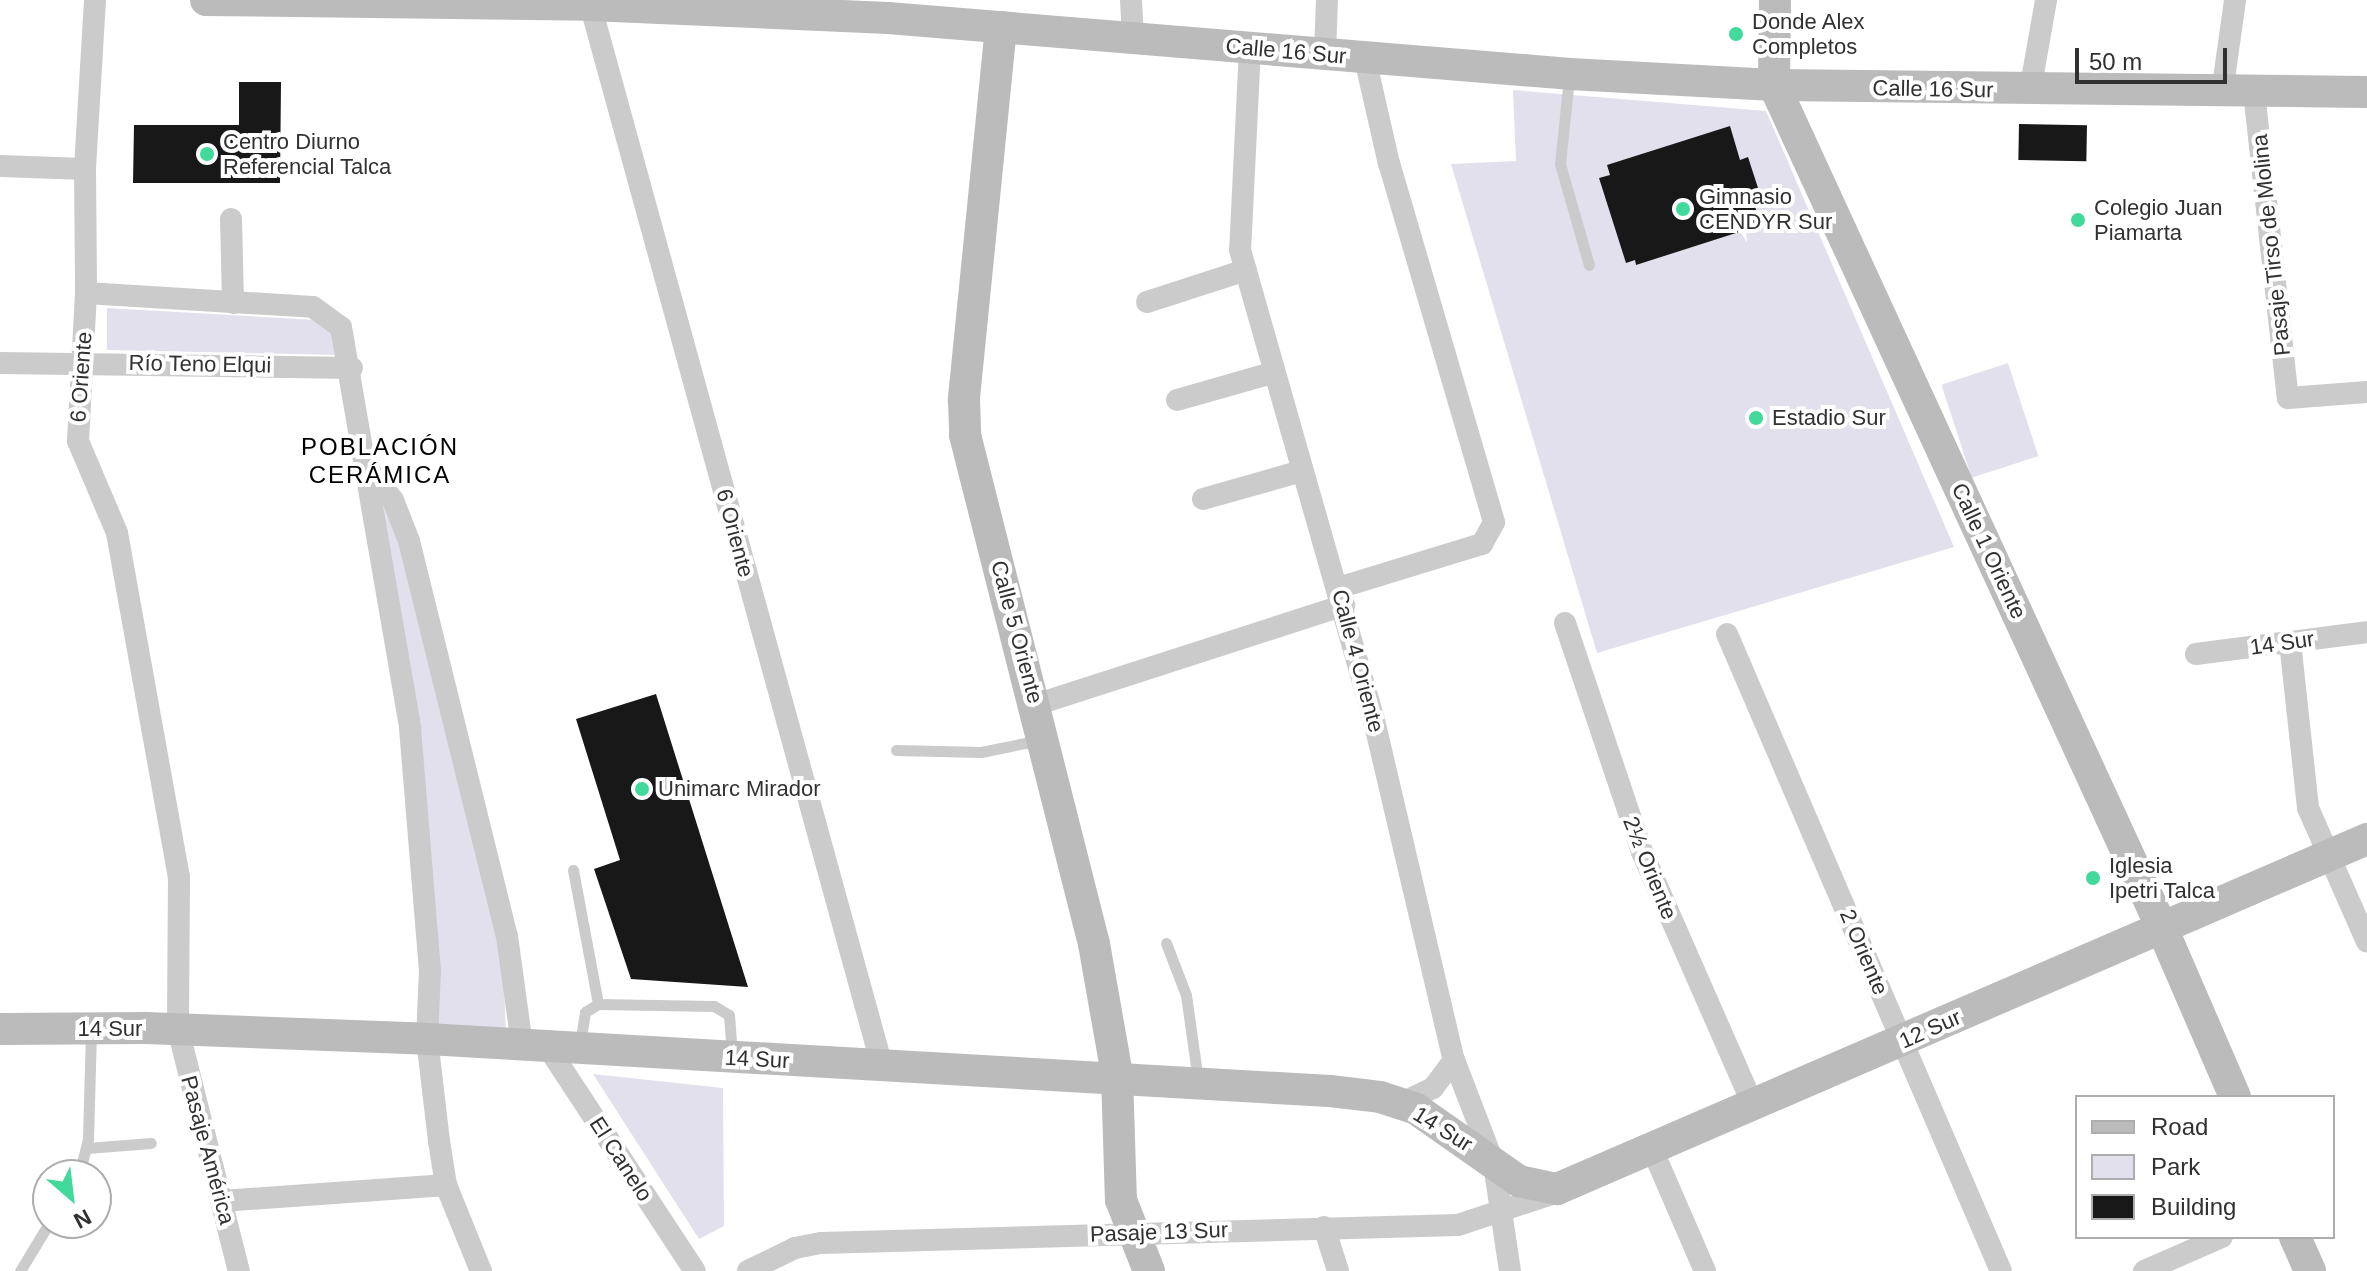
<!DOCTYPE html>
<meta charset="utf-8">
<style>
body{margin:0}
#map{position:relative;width:2367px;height:1271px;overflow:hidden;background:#fff;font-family:Helvetica,sans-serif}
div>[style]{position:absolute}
.green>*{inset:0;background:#e2e0ed;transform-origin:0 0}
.building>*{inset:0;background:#181818;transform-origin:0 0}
.lane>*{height:11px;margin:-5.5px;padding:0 5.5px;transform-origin:5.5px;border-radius:5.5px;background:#cbcbcb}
.street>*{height:22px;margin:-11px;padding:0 11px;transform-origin:11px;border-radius:11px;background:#cbcbcb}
.secondary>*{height:32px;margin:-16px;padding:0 16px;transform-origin:16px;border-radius:16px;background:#bbb}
.dots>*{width:22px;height:22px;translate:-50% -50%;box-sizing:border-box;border:4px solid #fff;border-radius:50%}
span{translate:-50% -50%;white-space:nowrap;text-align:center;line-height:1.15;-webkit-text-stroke:8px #fff;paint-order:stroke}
.poi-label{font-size:22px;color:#313131}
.left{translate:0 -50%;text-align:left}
.street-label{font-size:22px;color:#313131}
.neighbourhood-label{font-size:24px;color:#000;letter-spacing:2px}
.legend{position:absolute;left:2075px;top:1095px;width:260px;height:144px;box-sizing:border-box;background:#fff;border:2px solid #adadad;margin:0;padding:10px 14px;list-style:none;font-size:24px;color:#313131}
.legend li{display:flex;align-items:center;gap:16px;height:40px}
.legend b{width:40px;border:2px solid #adadad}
.north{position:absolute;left:32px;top:1159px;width:80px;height:80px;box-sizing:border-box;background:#fff;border:2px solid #adadad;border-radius:50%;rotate:152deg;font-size:22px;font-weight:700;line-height:32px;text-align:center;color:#313131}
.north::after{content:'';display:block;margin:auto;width:28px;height:36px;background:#41da9a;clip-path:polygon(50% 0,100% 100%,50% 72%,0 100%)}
.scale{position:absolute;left:2075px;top:48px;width:152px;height:36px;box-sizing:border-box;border:4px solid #313131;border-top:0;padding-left:10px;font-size:24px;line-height:28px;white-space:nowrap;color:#313131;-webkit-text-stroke:6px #fff;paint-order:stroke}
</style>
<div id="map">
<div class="green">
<div style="clip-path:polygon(1513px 90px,1766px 111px,1954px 547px,1597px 653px,1451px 164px,1516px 161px)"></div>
<div style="clip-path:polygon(107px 308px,316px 320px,337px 334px,342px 355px,107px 350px)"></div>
<div style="left:2008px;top:363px;width:98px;height:70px;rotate:72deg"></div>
<div style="clip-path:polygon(372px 482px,389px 506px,502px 935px,506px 1037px,437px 1033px)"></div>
<div style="clip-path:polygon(593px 1074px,723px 1088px,724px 1226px,699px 1239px)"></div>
</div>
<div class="building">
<div style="clip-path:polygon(239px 82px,281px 82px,280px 183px,133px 183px,134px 125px,239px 125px)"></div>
<div style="left:2019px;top:124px;width:68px;height:36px;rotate:1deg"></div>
<div style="clip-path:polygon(1730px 126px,1740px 160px,1748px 157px,1759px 191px,1751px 194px,1761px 225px,1636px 265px,1635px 260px,1626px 263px,1599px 178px,1610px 175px,1607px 165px)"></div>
<div style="clip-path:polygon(656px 694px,748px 987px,631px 979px,594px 869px,620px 860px,576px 719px)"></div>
</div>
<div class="lane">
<div style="left:1569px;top:78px;width:86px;rotate:96deg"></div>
<div style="left:1560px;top:164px;width:105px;rotate:74deg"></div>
<div style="left:896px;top:750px;width:85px;rotate:1.3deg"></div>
<div style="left:981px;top:752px;width:60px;rotate:-11.5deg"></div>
<div style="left:573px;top:870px;width:136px;rotate:79.4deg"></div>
<div style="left:1166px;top:943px;width:56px;rotate:69deg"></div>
<div style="left:1186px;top:995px;width:86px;rotate:82deg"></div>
<div style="left:580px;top:1044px;width:32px;rotate:-81deg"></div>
<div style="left:585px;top:1012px;width:15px;rotate:-32deg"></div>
<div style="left:598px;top:1004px;width:116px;rotate:1deg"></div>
<div style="left:714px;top:1006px;width:17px;rotate:31deg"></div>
<div style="left:729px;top:1015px;width:40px;rotate:85.7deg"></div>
<div style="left:87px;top:1148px;width:64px;rotate:-4.5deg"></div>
<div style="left:79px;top:1175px;width:37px;rotate:-76deg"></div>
<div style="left:88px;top:1139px;width:109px;rotate:-88.4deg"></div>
<div style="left:20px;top:1271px;width:56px;rotate:-58.9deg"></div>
</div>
<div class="street">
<div style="left:95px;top:0;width:169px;rotate:93.4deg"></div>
<div style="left:85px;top:169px;width:124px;rotate:89.5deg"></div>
<div style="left:86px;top:293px;width:148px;rotate:93.1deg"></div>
<div style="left:78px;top:441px;width:100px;rotate:67deg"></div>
<div style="left:117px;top:533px;width:350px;rotate:79.8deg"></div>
<div style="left:179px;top:877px;width:152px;rotate:90.4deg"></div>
<div style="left:178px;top:1029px;width:250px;rotate:75.9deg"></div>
<div style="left:589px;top:0;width:1106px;rotate:74.63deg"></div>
<div style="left:1131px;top:0;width:38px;rotate:87deg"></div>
<div style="left:1250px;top:48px;width:202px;rotate:92.8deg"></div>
<div style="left:1240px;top:250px;width:485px;rotate:74.1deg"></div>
<div style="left:1373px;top:716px;width:353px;rotate:76.8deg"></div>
<div style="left:1454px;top:1060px;width:111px;rotate:69deg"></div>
<div style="left:1494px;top:1164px;width:108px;rotate:81.5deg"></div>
<div style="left:1325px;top:54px;width:54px;rotate:-87.9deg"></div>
<div style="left:2030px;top:91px;width:92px;rotate:-80deg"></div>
<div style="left:2254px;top:92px;width:308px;rotate:83.7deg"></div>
<div style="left:2288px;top:398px;width:79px;rotate:-4.3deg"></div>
<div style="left:2222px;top:93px;width:94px;rotate:-82deg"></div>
<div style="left:0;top:166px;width:85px;rotate:2deg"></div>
<div style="left:231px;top:219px;width:84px;rotate:88.6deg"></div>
<div style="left:86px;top:293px;width:227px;rotate:3.5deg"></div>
<div style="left:313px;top:307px;width:34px;rotate:36deg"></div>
<div style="left:341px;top:327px;width:407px;rotate:80.2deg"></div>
<div style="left:410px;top:728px;width:243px;rotate:85.3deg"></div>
<div style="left:430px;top:970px;width:69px;rotate:92.5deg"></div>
<div style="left:427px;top:1039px;width:103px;rotate:83.3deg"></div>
<div style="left:439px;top:1141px;width:45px;rotate:81deg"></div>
<div style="left:446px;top:1185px;width:93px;rotate:67.9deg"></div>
<div style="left:1147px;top:302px;width:104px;rotate:-17.9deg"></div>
<div style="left:0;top:363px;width:352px;rotate:0.8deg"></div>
<div style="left:1177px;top:400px;width:99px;rotate:-15.9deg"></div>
<div style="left:365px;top:466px;width:44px;rotate:50.5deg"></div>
<div style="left:393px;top:500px;width:44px;rotate:68.7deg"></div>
<div style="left:409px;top:541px;width:407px;rotate:76.1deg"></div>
<div style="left:507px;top:936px;width:110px;rotate:82.2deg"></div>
<div style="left:1203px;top:499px;width:103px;rotate:-15.8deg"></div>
<div style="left:1338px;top:588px;width:151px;rotate:-17deg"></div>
<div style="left:1482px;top:544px;width:25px;rotate:-61deg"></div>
<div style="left:1494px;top:522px;width:373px;rotate:-106.3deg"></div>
<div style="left:1389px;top:164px;width:109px;rotate:-102.8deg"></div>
<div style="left:1565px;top:623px;width:242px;rotate:71.4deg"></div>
<div style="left:1642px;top:852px;width:279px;rotate:66.3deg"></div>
<div style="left:1727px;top:634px;width:693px;rotate:66.73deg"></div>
<div style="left:2290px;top:642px;width:167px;rotate:83.8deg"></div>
<div style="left:2308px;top:808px;width:146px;rotate:66.2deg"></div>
<div style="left:2196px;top:654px;width:172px;rotate:-7.3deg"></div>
<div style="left:1035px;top:705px;width:325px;rotate:-17.9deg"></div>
<div style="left:547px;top:1046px;width:269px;rotate:56.7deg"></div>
<div style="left:1400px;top:1104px;width:37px;rotate:-26deg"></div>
<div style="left:1433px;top:1088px;width:35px;rotate:-53deg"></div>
<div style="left:1653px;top:1151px;width:131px;rotate:66.6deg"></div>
<div style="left:222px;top:1201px;width:225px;rotate:-4.1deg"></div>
<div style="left:1324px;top:1227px;width:46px;rotate:72.3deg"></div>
<div style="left:748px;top:1271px;width:52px;rotate:-26.1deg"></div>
<div style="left:795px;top:1248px;width:26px;rotate:-11deg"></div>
<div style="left:821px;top:1243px;width:637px;rotate:-1.62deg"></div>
<div style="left:1458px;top:1225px;width:108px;rotate:-18.3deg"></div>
<div style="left:2144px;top:1271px;width:85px;rotate:-23.6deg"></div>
</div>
<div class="secondary">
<div style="left:206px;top:0;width:384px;rotate:0.7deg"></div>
<div style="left:590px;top:5px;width:298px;rotate:2.5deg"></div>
<div style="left:888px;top:18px;width:684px;rotate:4.69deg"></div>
<div style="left:1570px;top:74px;width:204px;rotate:3.1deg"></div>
<div style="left:1774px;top:85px;width:593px;rotate:0.68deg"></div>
<div style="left:1775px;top:0;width:85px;rotate:90.7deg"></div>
<div style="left:1774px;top:85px;width:928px;rotate:65.29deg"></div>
<div style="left:2162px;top:928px;width:184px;rotate:66.6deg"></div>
<div style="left:1001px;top:27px;width:375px;rotate:95.7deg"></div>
<div style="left:964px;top:400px;width:35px;rotate:88deg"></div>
<div style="left:965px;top:435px;width:525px;rotate:75.78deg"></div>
<div style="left:1094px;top:944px;width:133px;rotate:80deg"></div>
<div style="left:1117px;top:1075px;width:125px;rotate:88.2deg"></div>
<div style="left:1121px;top:1200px;width:76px;rotate:68.5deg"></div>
<div style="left:0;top:1029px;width:146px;rotate:-0.4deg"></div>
<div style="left:146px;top:1028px;width:281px;rotate:2.2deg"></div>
<div style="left:427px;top:1039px;width:904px;rotate:3.3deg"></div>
<div style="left:1330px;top:1091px;width:50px;rotate:6.8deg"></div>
<div style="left:1380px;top:1097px;width:38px;rotate:18deg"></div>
<div style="left:1416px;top:1109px;width:126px;rotate:35deg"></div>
<div style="left:1519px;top:1181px;width:39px;rotate:12deg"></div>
<div style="left:1557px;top:1189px;width:882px;rotate:-23.37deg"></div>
<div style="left:2295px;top:1237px;width:37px;rotate:66deg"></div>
</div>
<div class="dots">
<div style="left:1736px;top:34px;background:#41da9a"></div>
<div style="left:207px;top:154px;background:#41da9a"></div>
<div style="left:1683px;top:209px;background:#41da9a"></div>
<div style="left:2078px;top:220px;background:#41da9a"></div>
<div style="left:1756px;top:418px;background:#41da9a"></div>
<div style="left:642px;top:789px;background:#41da9a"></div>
<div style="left:2093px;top:878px;background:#41da9a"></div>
</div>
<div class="poi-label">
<span class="left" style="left:1752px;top:34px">Donde Alex<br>Completos</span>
<span class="left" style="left:223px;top:154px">Centro Diurno<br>Referencial Talca</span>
<span class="left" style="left:1699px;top:209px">Gimnasio<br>CENDYR Sur</span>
<span class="left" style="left:2094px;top:220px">Colegio Juan<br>Piamarta</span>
<span class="left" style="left:1772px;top:418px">Estadio Sur</span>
<span class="left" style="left:658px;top:789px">Unimarc Mirador</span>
<span class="left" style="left:2109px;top:878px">Iglesia<br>Ipetri Talca</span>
</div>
<div class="street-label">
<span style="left:1286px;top:51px;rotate:5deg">Calle 16 Sur</span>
<span style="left:1933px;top:89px;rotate:1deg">Calle 16 Sur</span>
<span style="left:2271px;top:245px;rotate:-96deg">Pasaje Tirso de Molina</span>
<span style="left:200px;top:364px;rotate:1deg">Río Teno Elqui</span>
<span style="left:81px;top:377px;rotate:-86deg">6 Oriente</span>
<span style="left:735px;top:533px;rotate:75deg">6 Oriente</span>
<span style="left:1989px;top:551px;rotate:65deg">Calle 1 Oriente</span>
<span style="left:1017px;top:632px;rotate:75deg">Calle 5 Oriente</span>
<span style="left:2282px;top:643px;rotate:-8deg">14 Sur</span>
<span style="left:1358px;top:661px;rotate:75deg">Calle 4 Oriente</span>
<span style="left:1650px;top:868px;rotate:68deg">2½ Oriente</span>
<span style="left:1864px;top:952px;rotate:67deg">2 Oriente</span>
<span style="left:110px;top:1029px">14 Sur</span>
<span style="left:1930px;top:1029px;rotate:-24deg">12 Sur</span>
<span style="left:757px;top:1059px;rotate:3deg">14 Sur</span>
<span style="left:1443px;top:1129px;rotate:32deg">14 Sur</span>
<span style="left:208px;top:1150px;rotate:75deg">Pasaje América</span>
<span style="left:621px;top:1159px;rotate:57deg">El Canelo</span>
<span style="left:1159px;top:1232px;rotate:-2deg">Pasaje 13 Sur</span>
</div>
<div class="neighbourhood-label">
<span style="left:380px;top:461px">POBLACIÓN<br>CERÁMICA</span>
</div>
<ul class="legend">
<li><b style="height:10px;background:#bbb"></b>Road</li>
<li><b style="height:22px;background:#e2e0ed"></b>Park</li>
<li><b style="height:22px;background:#181818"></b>Building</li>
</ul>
<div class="north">N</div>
<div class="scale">50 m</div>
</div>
